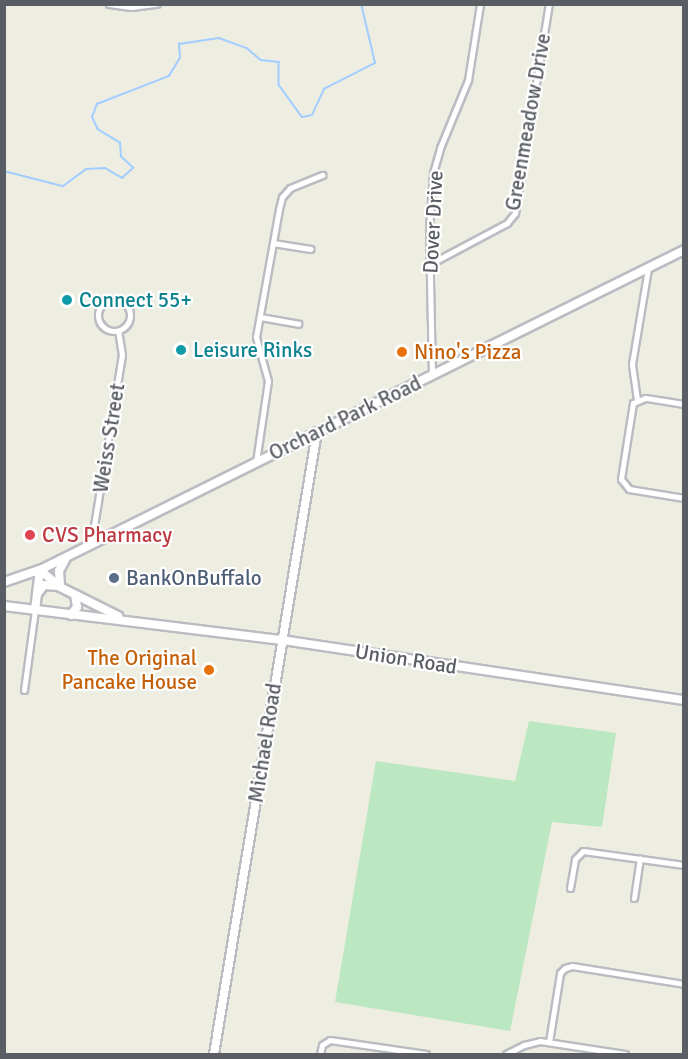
<!DOCTYPE html>
<style>
body{margin:0}
#map{position:relative;width:688px;height:1059px;overflow:hidden;background:#eeede2;font-family:Signika,sans-serif}
div>[style]{position:absolute}
.green>*{inset:0;background:#bce8c1}
.stream>*{height:1.5px;margin:-0.75px;padding:0 0.75px;transform-origin:0.75px;border-radius:0.75px;background:#a1cdff}
.roads{filter:drop-shadow(2px 0 #babcc2) drop-shadow(-2px 0 #babcc2) drop-shadow(0 2px #babcc2) drop-shadow(0 -2px #babcc2)}
.street>*{height:5px;margin:-2.5px;padding:0 2.5px;transform-origin:2.5px;border-radius:2.5px;background:#fff}
.street>.ring{margin:-2.5px;padding:0;box-sizing:content-box;background:none;border:5px solid #fff;border-radius:50%}
.secondary>*{height:8px;margin:-4px;padding:0 4px;transform-origin:4px;border-radius:4px;background:#fff}
.dots>*{width:16px;height:16px;translate:-50% -50%;box-sizing:border-box;border:3px solid #fff;border-radius:50%}
span{translate:-50% -50%;white-space:nowrap;text-align:center;line-height:1.15;-webkit-text-stroke:4.5px #fff;paint-order:stroke}
.street-label{font-size:21px;color:#5a5e64}
.culture-label{font-size:21px;color:#0d838f}
.left{translate:0 -50%;text-align:left}
.food-label{font-size:21px;color:#c56008}
.right{translate:-100% -50%;text-align:right}
.health-label{font-size:21px;color:#be3a42}
.service-label{font-size:21px;color:#4e5e75}
.frame{position:absolute;inset:0;border:6px solid #5a5e64;pointer-events:none}
</style>
<div id="map">
<div class="green">
<div style="clip-path:polygon(529px 721px,616px 733px,602px 827px,552px 822px,510px 1031px,335px 1002px,376px 761px,515px 781px)"></div>
</div>
<div class="stream">
<div style="left:4px;top:171px;width:61px;rotate:14.3deg"></div>
<div style="left:63px;top:186px;width:29px;rotate:-36deg"></div>
<div style="left:86px;top:169px;width:19px;rotate:-3deg"></div>
<div style="left:105px;top:168px;width:20px;rotate:30deg"></div>
<div style="left:122px;top:178px;width:15px;rotate:-42deg"></div>
<div style="left:133px;top:168px;width:16px;rotate:-137deg"></div>
<div style="left:121px;top:157px;width:14px;rotate:-94deg"></div>
<div style="left:120px;top:143px;width:26px;rotate:-149deg"></div>
<div style="left:98px;top:130px;width:14px;rotate:-115deg"></div>
<div style="left:92px;top:117px;width:14px;rotate:-69deg"></div>
<div style="left:97px;top:104px;width:77px;rotate:-21.3deg"></div>
<div style="left:169px;top:76px;width:21px;rotate:-59deg"></div>
<div style="left:180px;top:58px;width:14px;rotate:-94deg"></div>
<div style="left:179px;top:44px;width:40px;rotate:-8.5deg"></div>
<div style="left:219px;top:38px;width:30px;rotate:20deg"></div>
<div style="left:247px;top:48px;width:18px;rotate:41deg"></div>
<div style="left:261px;top:60px;width:18px;rotate:6deg"></div>
<div style="left:279px;top:62px;width:23px;rotate:90deg"></div>
<div style="left:279px;top:85px;width:39px;rotate:54deg"></div>
<div style="left:302px;top:117px;width:10px;rotate:-11deg"></div>
<div style="left:312px;top:115px;width:29px;rotate:-65deg"></div>
<div style="left:324px;top:89px;width:57px;rotate:-27deg"></div>
<div style="left:375px;top:63px;width:61px;rotate:-103.3deg"></div>
</div>
<div class="roads">
<div class="street">
<div style="left:109px;top:4px;width:22px;rotate:8deg"></div>
<div style="left:131px;top:7px;width:26px;rotate:-7deg"></div>
<div style="left:273px;top:243px;width:38px;rotate:9deg"></div>
<div style="left:430px;top:264px;width:87px;rotate:-28deg"></div>
<div style="left:507px;top:223px;width:13px;rotate:-51deg"></div>
<div style="left:515px;top:213px;width:212px;rotate:-80.8deg"></div>
<div class="ring" style="left:98px;top:299px;width:27px;height:27px"></div>
<div style="left:260px;top:317px;width:39px;rotate:10deg"></div>
<div style="left:432px;top:375px;width:146px;rotate:-91.2deg"></div>
<div style="left:429px;top:229px;width:56px;rotate:-85.9deg"></div>
<div style="left:433px;top:173px;width:26px;rotate:-74deg"></div>
<div style="left:440px;top:148px;width:74px;rotate:-67.6deg"></div>
<div style="left:468px;top:80px;width:77px;rotate:-81deg"></div>
<div style="left:637px;top:400px;width:36px;rotate:-98deg"></div>
<div style="left:632px;top:364px;width:97px;rotate:-80.5deg"></div>
<div style="left:684px;top:404px;width:39px;rotate:-171deg"></div>
<div style="left:645px;top:398px;width:13px;rotate:157deg"></div>
<div style="left:633px;top:403px;width:77px;rotate:99deg"></div>
<div style="left:621px;top:479px;width:13px;rotate:51deg"></div>
<div style="left:629px;top:489px;width:56px;rotate:9.3deg"></div>
<div style="left:256px;top:462px;width:82px;rotate:-81.6deg"></div>
<div style="left:268px;top:381px;width:46px;rotate:-105.3deg"></div>
<div style="left:256px;top:337px;width:130px;rotate:-79.8deg"></div>
<div style="left:279px;top:209px;width:12px;rotate:-76deg"></div>
<div style="left:282px;top:197px;width:12px;rotate:-48deg"></div>
<div style="left:290px;top:188px;width:35px;rotate:-22deg"></div>
<div style="left:91px;top:544px;width:192px;rotate:-80.7deg"></div>
<div style="left:122px;top:355px;width:24px;rotate:-99deg"></div>
<div style="left:24px;top:690px;width:81px;rotate:-82.2deg"></div>
<div style="left:570px;top:888px;width:29px;rotate:-80deg"></div>
<div style="left:575px;top:859px;width:11px;rotate:-45deg"></div>
<div style="left:583px;top:851px;width:102px;rotate:7.9deg"></div>
<div style="left:634px;top:898px;width:40px;rotate:-81.5deg"></div>
<div style="left:549px;top:1042px;width:70px;rotate:-80.9deg"></div>
<div style="left:560px;top:973px;width:7px;rotate:-45deg"></div>
<div style="left:565px;top:968px;width:7px;rotate:-16deg"></div>
<div style="left:572px;top:966px;width:113px;rotate:9.1deg"></div>
<div style="left:320px;top:1054px;width:9px;rotate:-77deg"></div>
<div style="left:322px;top:1045px;width:9px;rotate:-32deg"></div>
<div style="left:330px;top:1040px;width:97px;rotate:8.3deg"></div>
<div style="left:506px;top:1054px;width:20px;rotate:-27deg"></div>
<div style="left:524px;top:1045px;width:16px;rotate:-14deg"></div>
<div style="left:540px;top:1041px;width:86px;rotate:8.7deg"></div>
</div>
<div class="secondary">
<div style="left:40px;top:570px;width:26px;rotate:40deg"></div>
<div style="left:60px;top:587px;width:65px;rotate:26.6deg"></div>
<div style="left:4px;top:582px;width:40px;rotate:-18.9deg"></div>
<div style="left:42px;top:569px;width:717px;rotate:-26.42deg"></div>
<div style="left:60px;top:585px;width:14px;rotate:-94deg"></div>
<div style="left:59px;top:571px;width:15px;rotate:-62deg"></div>
<div style="left:37px;top:594px;width:11px;rotate:-52deg"></div>
<div style="left:44px;top:585px;width:15px;rotate:4deg"></div>
<div style="left:4px;top:606px;width:280px;rotate:7deg"></div>
<div style="left:282px;top:640px;width:406px;rotate:8.5deg"></div>
<div style="left:35px;top:610px;width:40px;rotate:-82.9deg"></div>
<div style="left:71px;top:615px;width:10px;rotate:-53deg"></div>
<div style="left:77px;top:607px;width:12px;rotate:-99deg"></div>
<div style="left:214px;top:1054px;width:630px;rotate:-80.6deg"></div>
</div>
</div>
<div class="dots">
<div style="left:67px;top:300px;background:#0f9aa8"></div>
<div style="left:181px;top:350px;background:#0f9aa8"></div>
<div style="left:402px;top:352px;background:#e8710a"></div>
<div style="left:30px;top:535px;background:#e0444e"></div>
<div style="left:114px;top:578px;background:#5c6f8a"></div>
<div style="left:209px;top:670px;background:#e8710a"></div>
</div>
<div class="street-label">
<span style="left:528px;top:122px;rotate:-80deg">Greenmeadow Drive</span>
<span style="left:433px;top:222px;rotate:-87deg">Dover Drive</span>
<span style="left:345px;top:418px;rotate:-26deg">Orchard Park Road</span>
<span style="left:109px;top:438px;rotate:-81deg">Weiss Street</span>
<span style="left:406px;top:659px;rotate:9deg">Union Road</span>
<span style="left:265px;top:743px;rotate:-81deg">Michael Road</span>
</div>
<div class="culture-label">
<span class="left" style="left:79px;top:300px">Connect 55+</span>
<span class="left" style="left:193px;top:350px">Leisure Rinks</span>
</div>
<div class="food-label">
<span class="left" style="left:414px;top:352px">Nino's Pizza</span>
<span class="right" style="left:197px;top:670px">The Original<br>Pancake House</span>
</div>
<div class="health-label">
<span class="left" style="left:42px;top:535px">CVS Pharmacy</span>
</div>
<div class="service-label">
<span class="left" style="left:126px;top:578px">BankOnBuffalo</span>
</div>
<div class="frame"></div>
</div>
